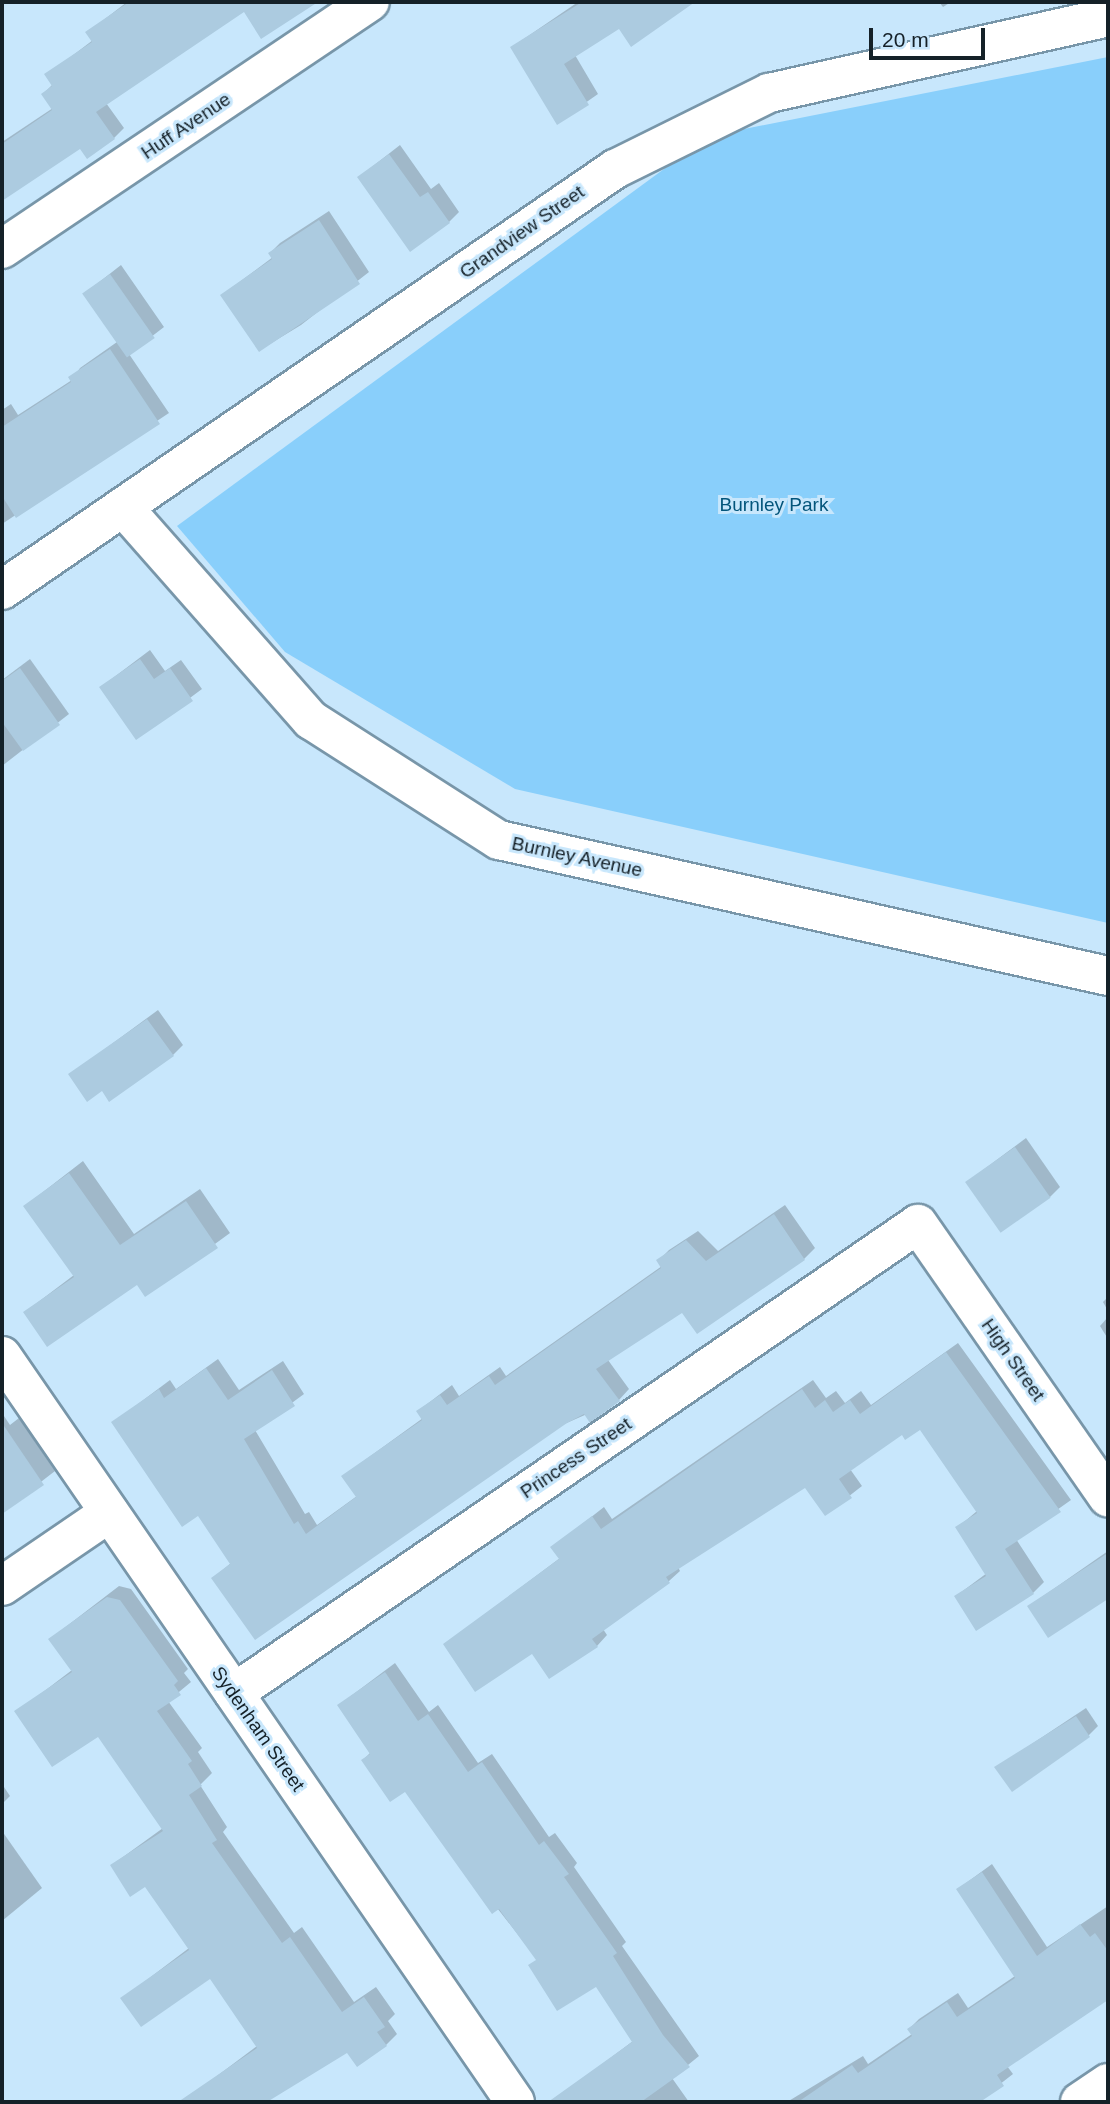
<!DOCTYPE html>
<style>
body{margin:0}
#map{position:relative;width:1110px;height:2104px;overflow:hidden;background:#c8e7fc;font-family:Helvetica,sans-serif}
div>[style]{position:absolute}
.green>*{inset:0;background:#89cffb}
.shadow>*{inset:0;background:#0003}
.building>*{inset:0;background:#accbe0;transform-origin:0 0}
.roads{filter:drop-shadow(2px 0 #7896a9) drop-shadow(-2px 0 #7896a9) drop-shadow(0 2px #7896a9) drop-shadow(0 -2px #7896a9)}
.street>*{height:38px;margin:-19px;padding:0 19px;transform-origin:19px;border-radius:19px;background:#fff}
.secondary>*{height:38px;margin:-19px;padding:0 19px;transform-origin:19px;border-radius:19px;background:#fff}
span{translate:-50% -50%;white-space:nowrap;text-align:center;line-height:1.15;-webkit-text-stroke:6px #c8e7fc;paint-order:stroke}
.street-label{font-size:19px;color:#152128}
.park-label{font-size:19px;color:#03557b}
.frame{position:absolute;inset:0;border:4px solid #152128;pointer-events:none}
.scale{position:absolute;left:869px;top:28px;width:116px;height:32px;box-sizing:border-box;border:4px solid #152128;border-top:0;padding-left:9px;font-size:21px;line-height:24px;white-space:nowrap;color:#152128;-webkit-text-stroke:5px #c8e7fc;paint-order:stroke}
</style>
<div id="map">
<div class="green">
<div style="clip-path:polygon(1108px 57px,1108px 923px,515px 789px,285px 652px,177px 526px,709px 136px)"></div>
</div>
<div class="shadow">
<div style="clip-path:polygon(127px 2px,231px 2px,238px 11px,106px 103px,124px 128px,114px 138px,80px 146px,2px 199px,2px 142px,53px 108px,43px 94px,53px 84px,47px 75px,93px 40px,88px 32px)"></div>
<div style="clip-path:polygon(578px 2px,690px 2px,620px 27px,575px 55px,598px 94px,558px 122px,512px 47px)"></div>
<div style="clip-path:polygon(939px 2px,951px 2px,943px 7px)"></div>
<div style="clip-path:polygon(400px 145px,431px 189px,439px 183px,459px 212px,449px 222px,359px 177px)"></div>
<div style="clip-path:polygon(329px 211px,369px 272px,301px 325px,260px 350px,222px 295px,273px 257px,270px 253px,280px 243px)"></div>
<div style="clip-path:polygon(121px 265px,164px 327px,129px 354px,169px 413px,2px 524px,2px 410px,11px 404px,18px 415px,72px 380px,80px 368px,117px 342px,84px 294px)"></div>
<div style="clip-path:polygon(150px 650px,165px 671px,181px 660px,202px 689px,136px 738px,101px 687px)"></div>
<div style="clip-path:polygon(30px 659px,69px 714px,2px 766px,2px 680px)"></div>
<div style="clip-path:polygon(158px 1010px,183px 1045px,173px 1055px,103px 1089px,71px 1074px)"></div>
<div style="clip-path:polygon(1026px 1138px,1060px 1187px,1050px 1197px,967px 1182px)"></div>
<div style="clip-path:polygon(83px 1161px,134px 1234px,200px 1189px,230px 1233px,145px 1295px,137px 1283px,25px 1312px,74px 1275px,25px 1206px)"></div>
<div style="clip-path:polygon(785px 1205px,815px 1248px,804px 1259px,683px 1310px,608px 1360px,629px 1389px,619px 1400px,213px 1578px,231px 1563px,198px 1514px,114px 1422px,170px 1380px,176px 1389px,218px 1359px,239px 1390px,283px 1361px,304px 1394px,255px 1430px,305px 1514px,309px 1512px,317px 1525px,357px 1496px,343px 1476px,423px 1418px,418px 1411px,452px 1385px,459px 1396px,500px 1367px,506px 1376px,662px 1266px,658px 1261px,669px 1250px,698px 1231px,718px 1251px)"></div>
<div style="clip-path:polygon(1108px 1297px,1108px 1311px,1103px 1302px)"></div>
<div style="clip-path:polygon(1108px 1317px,1108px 1339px,1100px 1326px)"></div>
<div style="clip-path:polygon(958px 1343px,1071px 1500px,1016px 1539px,1044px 1582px,1033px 1593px,956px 1596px,987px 1573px,957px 1528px,977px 1511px,921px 1427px,902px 1433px,850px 1469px,862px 1486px,826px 1514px,806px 1485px,678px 1567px,680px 1571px,669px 1581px,603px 1629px,607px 1635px,597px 1646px,533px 1652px,445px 1644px,560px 1558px,553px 1547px,604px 1507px,612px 1519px,813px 1380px,826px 1398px,836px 1391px,845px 1403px,861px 1391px,871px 1405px)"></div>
<div style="clip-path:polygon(2px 1413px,10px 1425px,19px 1418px,55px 1471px,2px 1512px)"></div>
<div style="clip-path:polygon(1108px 1551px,1108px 1597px,1048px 1636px,1029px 1606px)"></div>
<div style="clip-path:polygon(119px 1586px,131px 1589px,188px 1669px,184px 1673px,191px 1682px,168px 1701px,202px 1748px,198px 1752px,212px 1773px,200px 1785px,227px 1827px,223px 1832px,294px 1933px,302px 1927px,354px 2002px,376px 1987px,395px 2014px,388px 2021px,397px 2034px,386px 2045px,347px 2050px,264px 2102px,198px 2102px,193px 2094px,257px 2046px,210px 1977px,123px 1998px,189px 1948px,145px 1885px,112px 1865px,163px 1828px,98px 1735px,17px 1712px,72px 1670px,50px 1639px)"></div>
<div style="clip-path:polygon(395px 1663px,429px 1712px,438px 1705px,478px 1763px,492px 1754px,549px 1837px,555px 1833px,577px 1863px,574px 1867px,626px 1942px,622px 1946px,699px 2056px,672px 2078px,689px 2102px,577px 2102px,568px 2090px,633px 2041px,596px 1984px,537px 1959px,405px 1790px,363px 1760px,371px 1752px,339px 1705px)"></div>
<div style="clip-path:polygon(1086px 1708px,1098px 1726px,1088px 1736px,997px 1767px)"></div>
<div style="clip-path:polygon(2px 1784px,10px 1796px,2px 1804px)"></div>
<div style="clip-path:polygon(2px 1831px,42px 1888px,2px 1921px)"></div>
<div style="clip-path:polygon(992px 1864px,1047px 1947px,1108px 1906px,1108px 1995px,1007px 2066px,1013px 2074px,977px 2102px,787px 2102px,863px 2056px,868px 2064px,912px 2034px,909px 2029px,919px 2019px,958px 1993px,968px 2008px,1015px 1976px,958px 1889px)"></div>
</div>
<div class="building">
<div style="clip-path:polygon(129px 2px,318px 2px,261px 39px,244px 12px,96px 112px,115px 139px,87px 159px,80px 149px,2px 201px,2px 144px,52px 110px,41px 94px,52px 86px,44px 74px,92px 42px,85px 32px)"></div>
<div style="clip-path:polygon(582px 2px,695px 2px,631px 47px,619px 29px,564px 64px,589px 105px,557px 125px,510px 47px)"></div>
<div style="clip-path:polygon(389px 154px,420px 197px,428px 192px,450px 223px,410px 252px,357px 177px)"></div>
<div style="clip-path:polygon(319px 220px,360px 284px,259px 352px,220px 295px,272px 259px,268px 253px)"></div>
<div style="left:110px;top:274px;width:78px;height:34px;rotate:55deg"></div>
<div style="clip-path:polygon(110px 349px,160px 424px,16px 518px,2px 496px,2px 427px,71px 382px,68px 377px)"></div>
<div style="clip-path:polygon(140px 659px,154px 679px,170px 668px,193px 701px,136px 740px,99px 687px)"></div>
<div style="clip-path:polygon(20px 668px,60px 725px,23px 751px,2px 722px,2px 681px)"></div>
<div style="clip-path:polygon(147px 1019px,174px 1056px,109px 1102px,102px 1091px,87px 1102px,68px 1074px)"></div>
<div style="left:1015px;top:1147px;width:62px;height:61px;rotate:55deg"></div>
<div style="clip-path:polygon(69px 1173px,120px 1245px,186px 1201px,218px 1248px,145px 1297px,137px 1285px,47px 1347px,23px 1312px,74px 1277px,23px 1206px)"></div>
<div style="clip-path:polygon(774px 1214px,805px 1260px,697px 1334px,682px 1313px,596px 1369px,620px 1401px,590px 1423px,584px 1414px,567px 1423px,255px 1640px,211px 1578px,230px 1564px,198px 1516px,182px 1527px,111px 1422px,159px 1389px,164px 1398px,206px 1368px,228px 1400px,272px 1370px,295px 1406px,244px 1439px,294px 1524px,298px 1521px,306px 1534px,356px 1497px,341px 1476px,422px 1420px,416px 1411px,440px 1395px,447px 1405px,489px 1376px,495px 1385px,661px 1268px,656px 1260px,686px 1240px,706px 1261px)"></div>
<div style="clip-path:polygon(946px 1352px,1061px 1512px,1005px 1549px,1034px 1594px,976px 1631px,954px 1596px,986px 1576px,955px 1527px,977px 1513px,920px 1430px,905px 1440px,902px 1435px,839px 1479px,852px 1498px,825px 1516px,805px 1488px,666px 1577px,670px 1583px,592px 1639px,598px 1647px,549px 1679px,532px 1654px,475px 1692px,443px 1644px,559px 1559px,550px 1547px,592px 1516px,601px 1529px,802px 1389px,815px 1408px,825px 1400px,833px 1412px,850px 1400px,860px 1414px)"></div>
<div style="clip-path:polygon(2px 1423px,44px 1485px,2px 1514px)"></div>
<div style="clip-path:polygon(1108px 1553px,1108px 1599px,1048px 1638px,1027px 1606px)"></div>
<div style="clip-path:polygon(107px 1597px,120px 1600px,178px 1681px,174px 1685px,181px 1695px,157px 1711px,192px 1761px,188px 1764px,202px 1786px,189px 1795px,217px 1840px,212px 1843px,282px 1943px,290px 1937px,342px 2012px,364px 1997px,385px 2027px,377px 2032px,387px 2046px,357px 2067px,347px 2053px,267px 2102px,178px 2102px,257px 2048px,210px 1979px,141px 2027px,120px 1998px,189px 1950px,145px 1887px,130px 1897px,110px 1865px,163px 1831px,98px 1737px,52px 1767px,14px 1711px,72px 1672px,48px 1639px)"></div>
<div style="clip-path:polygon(385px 1672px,418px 1721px,428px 1714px,468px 1772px,482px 1762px,539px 1845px,544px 1841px,569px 1874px,564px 1877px,617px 1953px,613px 1956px,663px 2035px,690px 2067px,641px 2102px,548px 2102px,632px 2042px,596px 1987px,557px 2011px,528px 1965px,536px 1960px,499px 1909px,492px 1914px,405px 1792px,390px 1802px,361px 1760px,370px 1754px,337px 1705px)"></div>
<div style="clip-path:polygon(1076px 1716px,1090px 1737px,1012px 1792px,994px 1767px)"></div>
<div style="clip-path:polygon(982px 1872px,1037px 1956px,1080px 1924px,1090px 1937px,1095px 1933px,1108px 1951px,1108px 2000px,997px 2075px,1004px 2086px,980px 2102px,798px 2102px,852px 2065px,858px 2073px,912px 2036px,907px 2029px,947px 2002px,957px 2017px,1015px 1978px,956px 1889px)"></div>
</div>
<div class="roads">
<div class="street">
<div style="left:2px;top:249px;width:443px;rotate:-33.9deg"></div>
<div style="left:123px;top:507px;width:284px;rotate:48.6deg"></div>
<div style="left:311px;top:720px;width:223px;rotate:32.6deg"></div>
<div style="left:499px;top:840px;width:624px;rotate:12.59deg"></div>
<div style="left:2px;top:590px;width:744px;rotate:-34.48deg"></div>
<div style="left:615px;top:169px;width:172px;rotate:-26.3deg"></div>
<div style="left:769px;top:93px;width:347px;rotate:-12.6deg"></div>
<div style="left:2px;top:1356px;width:905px;rotate:55.48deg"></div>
<div style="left:2px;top:1586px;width:130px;rotate:-34.3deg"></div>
<div style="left:234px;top:1693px;width:829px;rotate:-34.44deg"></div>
<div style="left:918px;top:1224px;width:333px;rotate:55.2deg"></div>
</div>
<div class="secondary">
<div style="left:1080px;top:2102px;width:34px;rotate:-34deg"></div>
</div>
</div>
<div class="street-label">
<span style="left:186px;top:126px;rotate:-34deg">Huff Avenue</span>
<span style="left:522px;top:232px;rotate:-35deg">Grandview Street</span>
<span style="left:577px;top:857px;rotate:12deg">Burnley Avenue</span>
<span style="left:1013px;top:1360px;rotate:55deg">High Street</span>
<span style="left:576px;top:1458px;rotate:-34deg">Princess Street</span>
<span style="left:258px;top:1729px;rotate:55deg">Sydenham Street</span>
</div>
<div class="park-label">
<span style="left:774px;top:505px">Burnley Park</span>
</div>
<div class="frame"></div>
<div class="scale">20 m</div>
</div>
